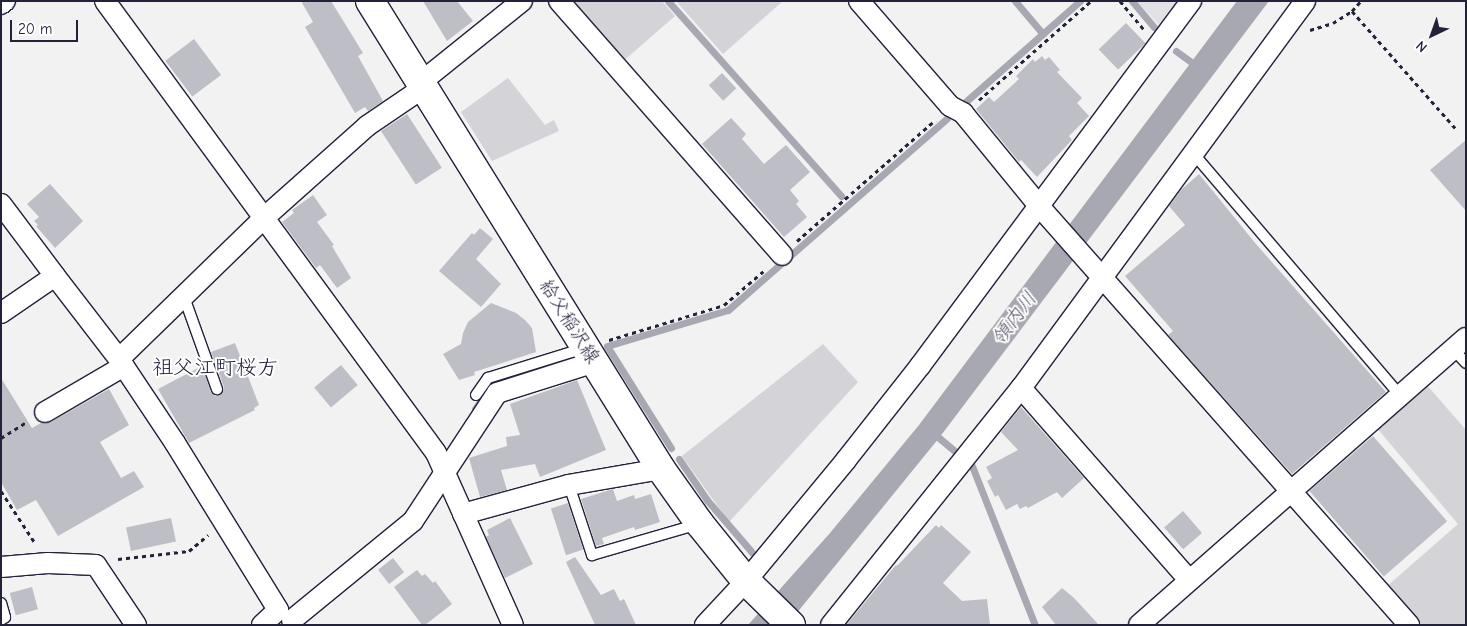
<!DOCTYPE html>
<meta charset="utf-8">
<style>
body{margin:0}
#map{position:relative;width:1467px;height:626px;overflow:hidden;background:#f2f2f3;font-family:"Comic Neue","Klee One",sans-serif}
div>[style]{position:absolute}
.built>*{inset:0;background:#e2e2e6}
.green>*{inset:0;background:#d3d3d8}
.water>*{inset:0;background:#a8a8b2}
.stream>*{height:7px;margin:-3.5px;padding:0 3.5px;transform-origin:3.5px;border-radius:3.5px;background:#a8a8b2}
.building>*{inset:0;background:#bebec6;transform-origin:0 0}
.path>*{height:3px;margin-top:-1.5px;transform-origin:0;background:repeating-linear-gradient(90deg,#22223b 0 4px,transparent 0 8px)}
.roads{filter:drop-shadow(1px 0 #22223b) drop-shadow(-1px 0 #22223b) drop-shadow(0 1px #22223b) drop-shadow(0 -1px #22223b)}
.service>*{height:10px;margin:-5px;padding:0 5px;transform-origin:5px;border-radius:5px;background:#fff}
.minor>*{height:20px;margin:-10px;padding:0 10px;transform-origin:10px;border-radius:10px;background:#fff}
.secondary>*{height:28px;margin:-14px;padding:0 14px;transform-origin:14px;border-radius:14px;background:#fff}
span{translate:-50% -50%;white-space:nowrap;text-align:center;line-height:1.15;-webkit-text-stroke:4px #fff;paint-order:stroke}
.street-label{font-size:19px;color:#22223b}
.water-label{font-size:20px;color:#58586b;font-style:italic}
.quarter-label{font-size:21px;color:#22223b}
.frame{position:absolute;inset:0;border:2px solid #22223b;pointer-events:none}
.north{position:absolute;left:1407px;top:10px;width:50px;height:50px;-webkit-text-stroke:4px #fff;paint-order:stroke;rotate:222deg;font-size:14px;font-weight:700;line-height:20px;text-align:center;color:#22223b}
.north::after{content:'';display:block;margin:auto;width:18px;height:22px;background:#22223b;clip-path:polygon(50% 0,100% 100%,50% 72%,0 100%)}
.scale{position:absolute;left:10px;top:20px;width:68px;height:22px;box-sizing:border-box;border:2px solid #22223b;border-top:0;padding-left:6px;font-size:15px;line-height:18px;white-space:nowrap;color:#22223b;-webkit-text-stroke:4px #fff;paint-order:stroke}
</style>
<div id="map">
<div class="built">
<div style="clip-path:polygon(1137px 1px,1179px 1px,1160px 26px)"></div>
</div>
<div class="green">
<div style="clip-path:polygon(565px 1px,662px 1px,675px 16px,620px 64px)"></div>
<div style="clip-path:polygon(676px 1px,783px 1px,723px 54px)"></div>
<div style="clip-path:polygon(508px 78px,545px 125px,554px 120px,559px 131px,492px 161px,461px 112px)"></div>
<div style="clip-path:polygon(823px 344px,858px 382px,729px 522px,682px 456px)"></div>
<div style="clip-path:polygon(1426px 384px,1466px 430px,1466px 625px,1417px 625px,1385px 588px,1458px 524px,1376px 427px)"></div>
</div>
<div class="water">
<div style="clip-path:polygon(1237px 1px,1269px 1px,939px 438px,787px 625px,748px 625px,830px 533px,919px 425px)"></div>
</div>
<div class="stream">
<div style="left:668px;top:1px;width:261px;rotate:48.4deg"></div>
<div style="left:1015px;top:1px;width:43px;rotate:49.7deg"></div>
<div style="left:1132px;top:1px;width:34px;rotate:50deg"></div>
<div style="left:1176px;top:51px;width:27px;rotate:36deg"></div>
<div style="left:963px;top:104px;width:156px;rotate:-41.4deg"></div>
<div style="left:475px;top:409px;width:30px;rotate:-57deg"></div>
<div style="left:491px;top:384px;width:81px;rotate:-18deg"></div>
<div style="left:932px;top:432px;width:30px;rotate:40deg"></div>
<div style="left:671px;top:448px;width:120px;rotate:-122.1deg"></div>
<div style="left:607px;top:346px;width:126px;rotate:-16.6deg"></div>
<div style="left:728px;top:310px;width:291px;rotate:-41.2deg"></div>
<div style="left:679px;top:459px;width:50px;rotate:55.7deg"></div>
<div style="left:707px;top:500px;width:75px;rotate:49.3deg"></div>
<div style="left:972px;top:466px;width:171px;rotate:68.4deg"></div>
</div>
<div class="building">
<div style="clip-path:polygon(301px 1px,331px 1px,363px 53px,358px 56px,383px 101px,368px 111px,365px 107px,355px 113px,305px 27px,313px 22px)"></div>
<div style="clip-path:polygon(423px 1px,457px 1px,473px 21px,447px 41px)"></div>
<div style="left:1126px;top:23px;width:28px;height:38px;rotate:46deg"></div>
<div style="left:194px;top:39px;width:45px;height:36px;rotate:53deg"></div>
<div style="clip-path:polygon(1042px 56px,1045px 60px,1049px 57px,1060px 70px,1057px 72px,1082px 98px,1077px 103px,1089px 116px,1069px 136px,1072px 140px,1037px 177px,1021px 160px,1019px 162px,976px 109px,989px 97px,994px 102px,1019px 79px,1016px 76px,1033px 59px,1035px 62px)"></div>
<div style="left:722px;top:73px;width:21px;height:18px;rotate:47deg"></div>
<div style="left:407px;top:114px;width:64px;height:31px;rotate:57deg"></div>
<div style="clip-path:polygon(731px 118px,746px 134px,742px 139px,764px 164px,786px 145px,810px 172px,790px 190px,799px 201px,796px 204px,807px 217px,784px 237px,702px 144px)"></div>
<div style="clip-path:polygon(1466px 140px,1466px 211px,1430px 170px)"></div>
<div style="clip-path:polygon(1199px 174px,1256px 244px,1386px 392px,1292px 474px,1168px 335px,1173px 331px,1125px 276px,1185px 225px,1169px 206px,1181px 190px)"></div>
<div style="clip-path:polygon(50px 184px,83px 221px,55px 248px,36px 226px,38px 225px,34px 221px,39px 217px,27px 204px)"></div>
<div style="clip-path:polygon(313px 195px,327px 215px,317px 222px,334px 245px,332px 246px,351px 278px,337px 288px,320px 265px,316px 268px,282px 222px,294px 213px,292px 210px)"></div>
<div style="clip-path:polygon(480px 228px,493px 239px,476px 259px,501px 284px,481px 307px,439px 271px,472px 233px,474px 235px)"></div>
<div style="clip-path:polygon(491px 303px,516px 313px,525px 320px,532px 328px,536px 352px,474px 372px,475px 375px,459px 380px,443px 354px,461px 344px,463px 333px,468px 322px)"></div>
<div style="clip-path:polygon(235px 343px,259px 405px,254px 408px,255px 410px,189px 443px,158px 389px,202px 366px,211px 392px,215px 396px,220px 395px,224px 387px,211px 352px)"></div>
<div style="left:341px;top:365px;width:26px;height:35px;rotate:50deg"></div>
<div style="clip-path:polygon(1px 378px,32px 428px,41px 423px,51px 422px,109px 389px,129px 425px,100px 442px,121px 478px,134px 471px,144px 487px,58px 536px,36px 500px,17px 510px,1px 482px)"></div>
<div style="clip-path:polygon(577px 380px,606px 450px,540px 477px,535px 464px,501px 470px,507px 490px,480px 497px,469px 458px,507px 446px,506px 437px,520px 435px,510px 404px)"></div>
<div style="clip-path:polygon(1021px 407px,1084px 478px,1062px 498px,1057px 492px,1028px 508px,1026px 506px,1020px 509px,1017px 504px,1006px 510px,998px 495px,995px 497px,987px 481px,992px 478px,986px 467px,1018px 450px,1001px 432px)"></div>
<div style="left:1373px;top:436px;width:113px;height:84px;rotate:49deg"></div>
<div style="clip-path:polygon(613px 489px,617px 501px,634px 495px,635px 499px,651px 494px,660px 522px,635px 530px,634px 527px,602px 538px,604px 544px,596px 546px,581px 499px)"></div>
<div style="left:568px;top:503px;width:49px;height:18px;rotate:72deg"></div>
<div style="left:1183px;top:511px;width:29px;height:25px;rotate:49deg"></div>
<div style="left:171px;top:518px;width:24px;height:46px;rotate:78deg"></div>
<div style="clip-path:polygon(510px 518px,533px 564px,505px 578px,486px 537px,489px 535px,487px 530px)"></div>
<div style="clip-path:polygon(936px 525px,939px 528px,941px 525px,971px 552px,943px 583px,962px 601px,987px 599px,990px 625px,846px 625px,896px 565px,897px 566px)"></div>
<div style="clip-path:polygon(575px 557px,601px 595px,614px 589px,620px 601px,624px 599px,636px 625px,595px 625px,566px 562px)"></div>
<div style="left:393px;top:558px;width:18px;height:19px;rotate:52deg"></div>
<div style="clip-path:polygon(417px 570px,422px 576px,425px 574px,433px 583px,435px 581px,452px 604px,425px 625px,422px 625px,394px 587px)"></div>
<div style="left:32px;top:587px;width:23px;height:23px;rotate:75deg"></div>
<div style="clip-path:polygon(1062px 588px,1074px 598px,1099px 625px,1056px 625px,1042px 607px)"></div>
</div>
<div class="path">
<div style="left:1120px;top:1px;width:38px;rotate:50deg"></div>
<div style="left:1352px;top:11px;width:157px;rotate:48.6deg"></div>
<div style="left:1310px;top:30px;width:24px;rotate:-17deg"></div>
<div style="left:1333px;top:23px;width:22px;rotate:-32deg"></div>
<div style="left:1352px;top:11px;width:13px;rotate:-48deg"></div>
<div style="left:979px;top:100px;width:149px;rotate:-41.5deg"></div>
<div style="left:797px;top:241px;width:184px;rotate:-41.2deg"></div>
<div style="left:609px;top:340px;width:120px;rotate:-16.9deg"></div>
<div style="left:724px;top:305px;width:55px;rotate:-40.6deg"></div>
<div style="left:1px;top:438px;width:31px;rotate:-32deg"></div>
<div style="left:1px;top:491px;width:62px;rotate:56.8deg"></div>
<div style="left:118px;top:559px;width:71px;rotate:-6.4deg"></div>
<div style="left:189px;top:551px;width:25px;rotate:-40deg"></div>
</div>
<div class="roads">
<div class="service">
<div style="left:1193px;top:153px;width:318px;rotate:49.5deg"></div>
<div style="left:184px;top:297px;width:98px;rotate:70.3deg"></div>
<div style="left:1453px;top:349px;width:19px;rotate:47deg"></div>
<div style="left:476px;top:395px;width:21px;rotate:-55deg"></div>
<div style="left:488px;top:378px;width:102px;rotate:-17.2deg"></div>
<div style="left:569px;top:485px;width:74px;rotate:71.8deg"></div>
<div style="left:592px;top:555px;width:111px;rotate:-16.2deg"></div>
<div style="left:1px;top:603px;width:15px;rotate:74deg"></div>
<div style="left:5px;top:617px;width:5px;rotate:143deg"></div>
</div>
<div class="minor">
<div style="left:105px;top:1px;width:560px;rotate:53.78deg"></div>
<div style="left:436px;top:453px;width:188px;rotate:65.9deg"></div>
<div style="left:559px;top:1px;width:338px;rotate:48.7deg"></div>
<div style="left:859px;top:1px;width:139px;rotate:49.1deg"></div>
<div style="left:950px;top:106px;width:15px;rotate:28deg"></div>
<div style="left:963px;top:113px;width:120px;rotate:50.7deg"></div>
<div style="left:1039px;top:206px;width:559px;rotate:48.55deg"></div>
<div style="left:1px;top:4px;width:5px;rotate:-37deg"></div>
<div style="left:420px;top:83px;width:131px;rotate:-38.8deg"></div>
<div style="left:1px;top:204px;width:90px;rotate:53.1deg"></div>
<div style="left:1px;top:313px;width:65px;rotate:-34.4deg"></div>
<div style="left:55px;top:276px;width:105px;rotate:52.4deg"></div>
<div style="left:119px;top:359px;width:101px;rotate:56.3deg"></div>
<div style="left:175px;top:443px;width:196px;rotate:58.3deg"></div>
<div style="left:278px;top:610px;width:22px;rotate:137deg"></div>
<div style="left:119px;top:359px;width:204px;rotate:-44.2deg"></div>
<div style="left:265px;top:217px;width:137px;rotate:-41.7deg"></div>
<div style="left:367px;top:126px;width:68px;rotate:-34.2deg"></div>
<div style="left:1021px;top:388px;width:255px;rotate:48.8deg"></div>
<div style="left:45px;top:412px;width:91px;rotate:-30.2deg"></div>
<div style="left:463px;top:514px;width:110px;rotate:-15.3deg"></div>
<div style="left:569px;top:485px;width:93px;rotate:-9.9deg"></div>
<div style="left:1px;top:567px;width:47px;rotate:-4.9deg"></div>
<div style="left:48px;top:563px;width:48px;rotate:2.4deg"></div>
<div style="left:96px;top:565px;width:72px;rotate:56.3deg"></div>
<div style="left:292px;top:620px;width:156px;rotate:-39.3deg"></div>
<div style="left:413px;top:521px;width:153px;rotate:-56.7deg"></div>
<div style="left:497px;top:393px;width:103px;rotate:-17.6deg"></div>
<div style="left:705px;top:625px;width:60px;rotate:-47deg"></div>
<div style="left:746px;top:581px;width:157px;rotate:-50.4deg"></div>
<div style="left:846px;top:460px;width:120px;rotate:-51.8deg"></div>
<div style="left:920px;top:366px;width:455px;rotate:-53.4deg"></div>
<div style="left:831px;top:625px;width:304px;rotate:-51.3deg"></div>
<div style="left:1021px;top:388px;width:480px;rotate:-53.7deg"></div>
<div style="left:1139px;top:625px;width:435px;rotate:-41.3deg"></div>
</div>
<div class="secondary">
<div style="left:370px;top:1px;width:551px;rotate:58.13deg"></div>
<div style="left:661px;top:469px;width:67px;rotate:54.7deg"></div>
<div style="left:700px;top:524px;width:73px;rotate:51.1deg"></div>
<div style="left:746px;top:581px;width:63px;rotate:44.4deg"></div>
</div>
</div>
<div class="street-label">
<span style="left:569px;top:322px;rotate:58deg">給父稲沢線</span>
</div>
<div class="water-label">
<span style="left:1014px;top:318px;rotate:-53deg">領内川</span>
</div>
<div class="quarter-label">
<span style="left:215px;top:367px">祖父江町桜方</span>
</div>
<div class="frame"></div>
<div class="north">N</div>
<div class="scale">20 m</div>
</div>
